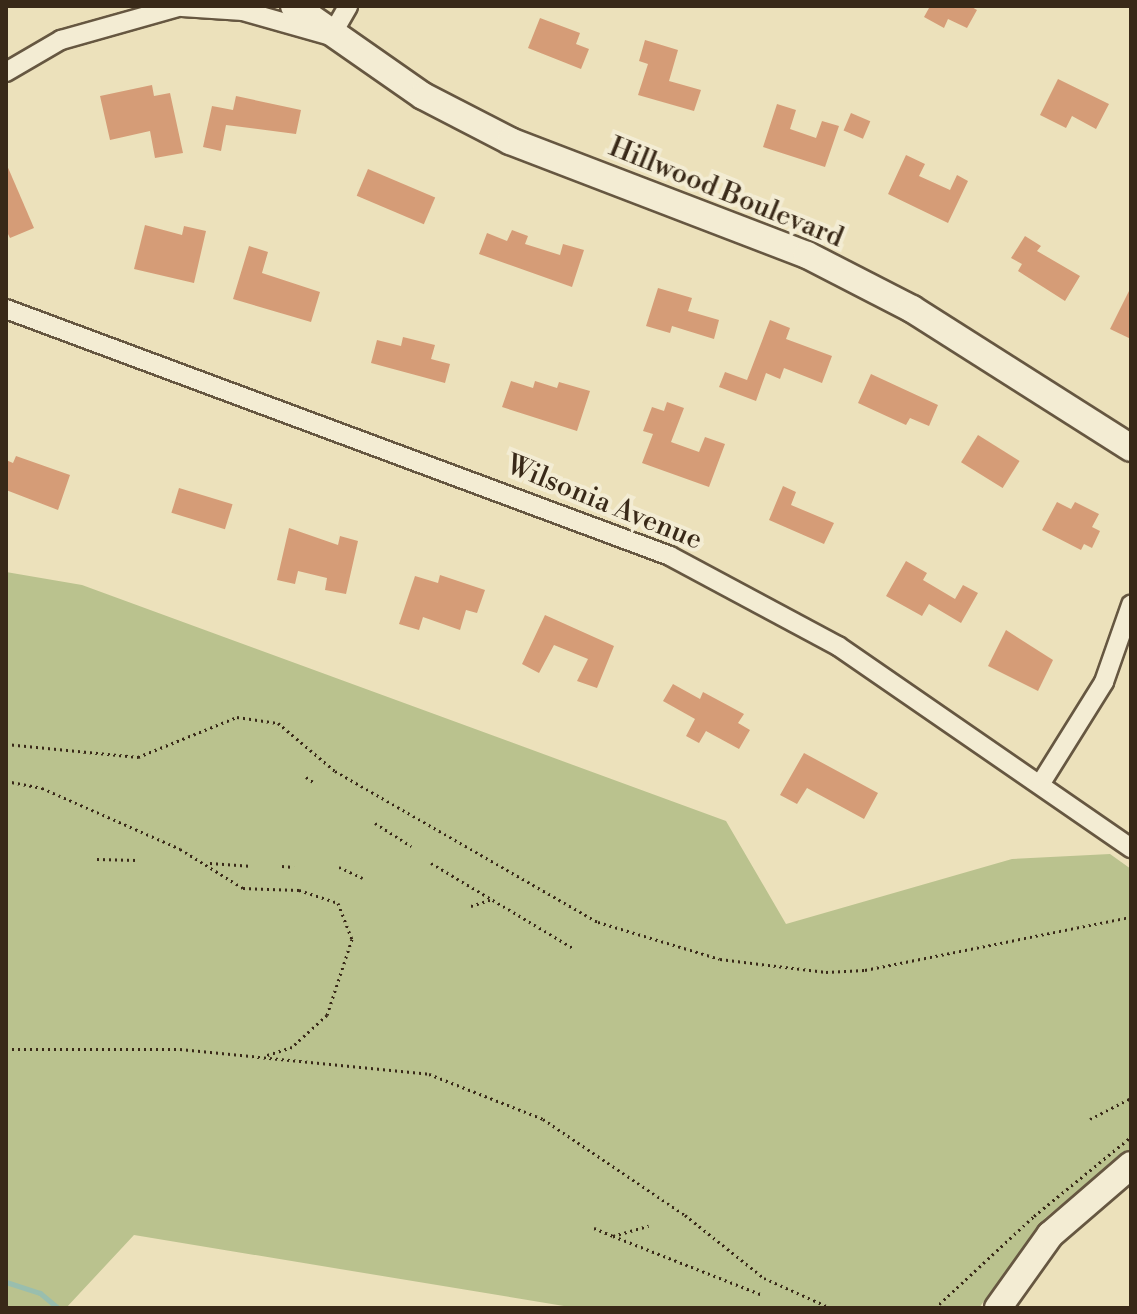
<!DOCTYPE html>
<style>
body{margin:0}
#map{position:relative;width:1137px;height:1314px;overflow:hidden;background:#ece1bb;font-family:"Libre Bodoni",serif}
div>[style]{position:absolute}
.green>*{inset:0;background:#bac28e}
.stream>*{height:5px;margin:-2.5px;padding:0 2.5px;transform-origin:2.5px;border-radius:2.5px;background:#99beae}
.building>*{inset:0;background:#d59c77;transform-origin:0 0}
.path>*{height:3px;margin-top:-1.5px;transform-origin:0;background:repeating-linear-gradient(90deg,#392918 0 2px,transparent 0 6px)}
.roads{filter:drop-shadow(2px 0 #665741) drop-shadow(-2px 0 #665741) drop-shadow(0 2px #665741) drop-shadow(0 -2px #665741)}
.street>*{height:18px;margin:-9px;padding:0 9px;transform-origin:9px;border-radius:9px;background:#f3ecd3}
.secondary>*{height:26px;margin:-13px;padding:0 13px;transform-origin:13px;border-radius:13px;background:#f3ecd3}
span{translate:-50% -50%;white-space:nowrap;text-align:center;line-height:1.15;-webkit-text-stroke:8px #f3ecd3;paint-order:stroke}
.street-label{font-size:28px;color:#392918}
.frame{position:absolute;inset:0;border:8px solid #392918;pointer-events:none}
</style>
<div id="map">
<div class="green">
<div style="clip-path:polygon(6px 572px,82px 585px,726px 821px,786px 924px,1012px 859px,1110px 854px,1131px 869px,1131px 1148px,1045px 1218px,979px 1308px,576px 1308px,134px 1235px,66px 1308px,6px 1308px)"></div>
</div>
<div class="stream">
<div style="left:6px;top:1282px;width:36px;rotate:18deg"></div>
<div style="left:40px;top:1293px;width:23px;rotate:40deg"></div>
</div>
<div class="building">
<div style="clip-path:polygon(924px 6px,970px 6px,977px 10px,967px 28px,948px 19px,944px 28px,924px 17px,929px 8px)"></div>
<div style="clip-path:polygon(540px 18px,580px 33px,576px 44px,589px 49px,581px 69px,528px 48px)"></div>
<div style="clip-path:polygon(645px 40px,678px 50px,669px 81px,701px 90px,694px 111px,638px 95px,648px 64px,639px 61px)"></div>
<div style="clip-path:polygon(1058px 79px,1109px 104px,1096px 129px,1072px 116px,1066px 128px,1040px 115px)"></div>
<div style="clip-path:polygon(152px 85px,154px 96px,170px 93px,183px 153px,155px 158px,150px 131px,110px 140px,100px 96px)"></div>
<div style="clip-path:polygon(236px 96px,301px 110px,296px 134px,226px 125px,221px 151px,203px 147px,212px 106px,233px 110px)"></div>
<div style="clip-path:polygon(777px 104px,796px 110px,790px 129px,816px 138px,822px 121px,839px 126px,825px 167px,763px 147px)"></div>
<div style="left:851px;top:113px;width:21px;height:19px;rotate:23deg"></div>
<div style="clip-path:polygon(906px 155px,925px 164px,919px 176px,950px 190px,957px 175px,968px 181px,948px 223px,888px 194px)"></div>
<div style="clip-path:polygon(6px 163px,34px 228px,10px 238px,6px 230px)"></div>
<div style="left:368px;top:169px;width:73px;height:29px;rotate:23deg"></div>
<div style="clip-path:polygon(145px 225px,182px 235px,184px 226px,206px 231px,194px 283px,134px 269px)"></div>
<div style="clip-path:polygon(512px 230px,528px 236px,525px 244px,560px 255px,563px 244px,584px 250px,572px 287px,479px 254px,487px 233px,507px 241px)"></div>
<div style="clip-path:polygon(1025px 236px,1041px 246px,1037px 251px,1080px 276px,1065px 301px,1018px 271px,1022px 264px,1011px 258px)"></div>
<div style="clip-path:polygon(249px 246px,268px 252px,262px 273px,320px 292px,311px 322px,233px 299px)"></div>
<div style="clip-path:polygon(1131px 287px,1131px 339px,1110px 329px)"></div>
<div style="clip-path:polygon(658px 288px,692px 298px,688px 311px,719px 320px,714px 339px,672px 326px,670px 333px,646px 326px)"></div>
<div style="clip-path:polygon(770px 320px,790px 328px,786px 339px,832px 356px,822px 383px,784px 368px,780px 379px,766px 373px,756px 401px,719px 387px,725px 372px,747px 380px)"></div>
<div style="clip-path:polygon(403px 337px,435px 345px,431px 359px,450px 364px,445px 383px,371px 363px,377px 340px,401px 346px)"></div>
<div style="clip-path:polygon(871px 374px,938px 405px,929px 426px,910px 418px,906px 425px,858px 403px)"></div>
<div style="clip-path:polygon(511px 381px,533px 388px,535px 381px,557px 388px,559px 382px,590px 391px,577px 431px,502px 407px)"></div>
<div style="clip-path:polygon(667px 402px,684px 408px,671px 442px,699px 452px,705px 437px,725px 444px,709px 487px,642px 463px,653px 434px,643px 431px,652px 407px,664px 411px)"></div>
<div style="left:978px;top:435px;width:49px;height:32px;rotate:32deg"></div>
<div style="clip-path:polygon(16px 456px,70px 475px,58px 510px,6px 490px,6px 460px,13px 463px)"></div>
<div style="clip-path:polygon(783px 486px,796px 492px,791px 505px,834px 523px,824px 544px,769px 520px)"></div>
<div style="left:179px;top:488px;width:56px;height:26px;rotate:17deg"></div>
<div style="clip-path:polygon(1057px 502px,1071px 509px,1075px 502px,1099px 514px,1092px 527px,1100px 531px,1092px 548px,1084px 544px,1081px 550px,1042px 530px)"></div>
<div style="clip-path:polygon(289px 528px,338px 545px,340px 536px,358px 541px,346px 594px,325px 590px,327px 578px,298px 571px,295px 584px,277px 580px)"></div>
<div style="clip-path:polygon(906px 561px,927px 573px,923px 580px,955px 599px,963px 585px,978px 593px,961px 623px,929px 604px,922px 616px,886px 596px)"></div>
<div style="clip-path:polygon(440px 575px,485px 590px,477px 613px,466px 610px,460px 630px,423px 617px,419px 630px,399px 624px,415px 576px,438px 583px)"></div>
<div style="clip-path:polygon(545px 615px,614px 646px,597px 688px,577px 681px,588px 659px,554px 645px,539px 673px,522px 664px)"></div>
<div style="clip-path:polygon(1006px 630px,1053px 660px,1038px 691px,988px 666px)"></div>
<div style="clip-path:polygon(673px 684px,700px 699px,703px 692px,744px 714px,738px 723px,750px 730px,739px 749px,706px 731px,699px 743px,686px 736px,695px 719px,663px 701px)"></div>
<div style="clip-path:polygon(804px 753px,878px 793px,864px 819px,807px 788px,797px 804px,780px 795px)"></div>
</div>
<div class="path">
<div style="left:6px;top:744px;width:133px;rotate:5.6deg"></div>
<div style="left:138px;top:757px;width:107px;rotate:-22deg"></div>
<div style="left:237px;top:717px;width:41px;rotate:8.3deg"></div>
<div style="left:278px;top:723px;width:75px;rotate:40.1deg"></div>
<div style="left:335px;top:771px;width:303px;rotate:29.9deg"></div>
<div style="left:598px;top:922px;width:127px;rotate:16.9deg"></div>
<div style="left:720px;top:959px;width:107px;rotate:7deg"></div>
<div style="left:826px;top:972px;width:39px;rotate:-3deg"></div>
<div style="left:865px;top:970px;width:271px;rotate:-11.3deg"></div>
<div style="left:306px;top:777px;width:11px;rotate:34deg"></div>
<div style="left:6px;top:781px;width:37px;rotate:11deg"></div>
<div style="left:42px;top:788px;width:151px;rotate:23.8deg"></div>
<div style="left:180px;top:849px;width:74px;rotate:31.8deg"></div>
<div style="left:243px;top:888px;width:56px;rotate:2deg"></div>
<div style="left:299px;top:890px;width:41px;rotate:18.4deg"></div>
<div style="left:338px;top:903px;width:39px;rotate:69deg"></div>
<div style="left:352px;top:939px;width:80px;rotate:108.2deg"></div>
<div style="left:327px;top:1015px;width:47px;rotate:137.6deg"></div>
<div style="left:292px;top:1047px;width:29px;rotate:162deg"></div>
<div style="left:375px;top:823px;width:43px;rotate:32.6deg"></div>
<div style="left:97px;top:859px;width:40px;rotate:1.4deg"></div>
<div style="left:210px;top:863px;width:39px;rotate:4deg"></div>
<div style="left:431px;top:863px;width:165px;rotate:30.9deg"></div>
<div style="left:282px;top:866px;width:12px;rotate:5deg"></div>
<div style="left:339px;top:867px;width:26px;rotate:25deg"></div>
<div style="left:471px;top:906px;width:20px;rotate:-18deg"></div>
<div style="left:6px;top:1049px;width:174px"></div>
<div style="left:180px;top:1049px;width:250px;rotate:5.7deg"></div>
<div style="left:429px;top:1074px;width:123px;rotate:21.5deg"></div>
<div style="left:543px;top:1119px;width:171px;rotate:34.1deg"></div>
<div style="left:685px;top:1215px;width:101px;rotate:38.6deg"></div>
<div style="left:764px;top:1278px;width:73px;rotate:24.1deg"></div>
<div style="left:1090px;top:1119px;width:46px;rotate:-27.1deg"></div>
<div style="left:594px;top:1228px;width:21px;rotate:23deg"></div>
<div style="left:613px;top:1236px;width:37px;rotate:-16deg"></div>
<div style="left:613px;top:1236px;width:161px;rotate:21.5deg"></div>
<div style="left:935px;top:1308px;width:135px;rotate:-42.9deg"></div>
<div style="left:1034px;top:1216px;width:125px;rotate:-39.2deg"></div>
</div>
<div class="roads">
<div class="street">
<div style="left:182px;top:7px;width:61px;rotate:3.8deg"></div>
<div style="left:243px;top:11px;width:91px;rotate:15.9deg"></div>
<div style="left:331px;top:36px;width:34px;rotate:-60deg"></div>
<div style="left:6px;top:72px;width:64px;rotate:-30.2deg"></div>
<div style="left:61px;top:40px;width:126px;rotate:-15.7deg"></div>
<div style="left:6px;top:309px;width:708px;rotate:20.4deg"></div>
<div style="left:670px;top:556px;width:191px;rotate:28.2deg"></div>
<div style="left:838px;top:646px;width:356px;rotate:34.6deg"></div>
<div style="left:1041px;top:783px;width:119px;rotate:-58deg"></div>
<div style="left:1104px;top:682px;width:82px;rotate:-70.7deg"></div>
</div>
<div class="secondary">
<div style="left:294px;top:6px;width:157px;rotate:34.9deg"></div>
<div style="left:423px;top:96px;width:98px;rotate:27.3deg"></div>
<div style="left:510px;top:141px;width:318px;rotate:21deg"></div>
<div style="left:807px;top:255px;width:118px;rotate:27.2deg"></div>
<div style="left:912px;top:309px;width:259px;rotate:32.4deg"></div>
<div style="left:998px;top:1308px;width:90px;rotate:-54.5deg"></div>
<div style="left:1050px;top:1235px;width:107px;rotate:-40.8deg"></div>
</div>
</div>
<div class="street-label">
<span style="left:726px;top:193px;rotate:22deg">Hillwood Boulevard</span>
<span style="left:604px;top:503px;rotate:22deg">Wilsonia Avenue</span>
</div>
<div class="frame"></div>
</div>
